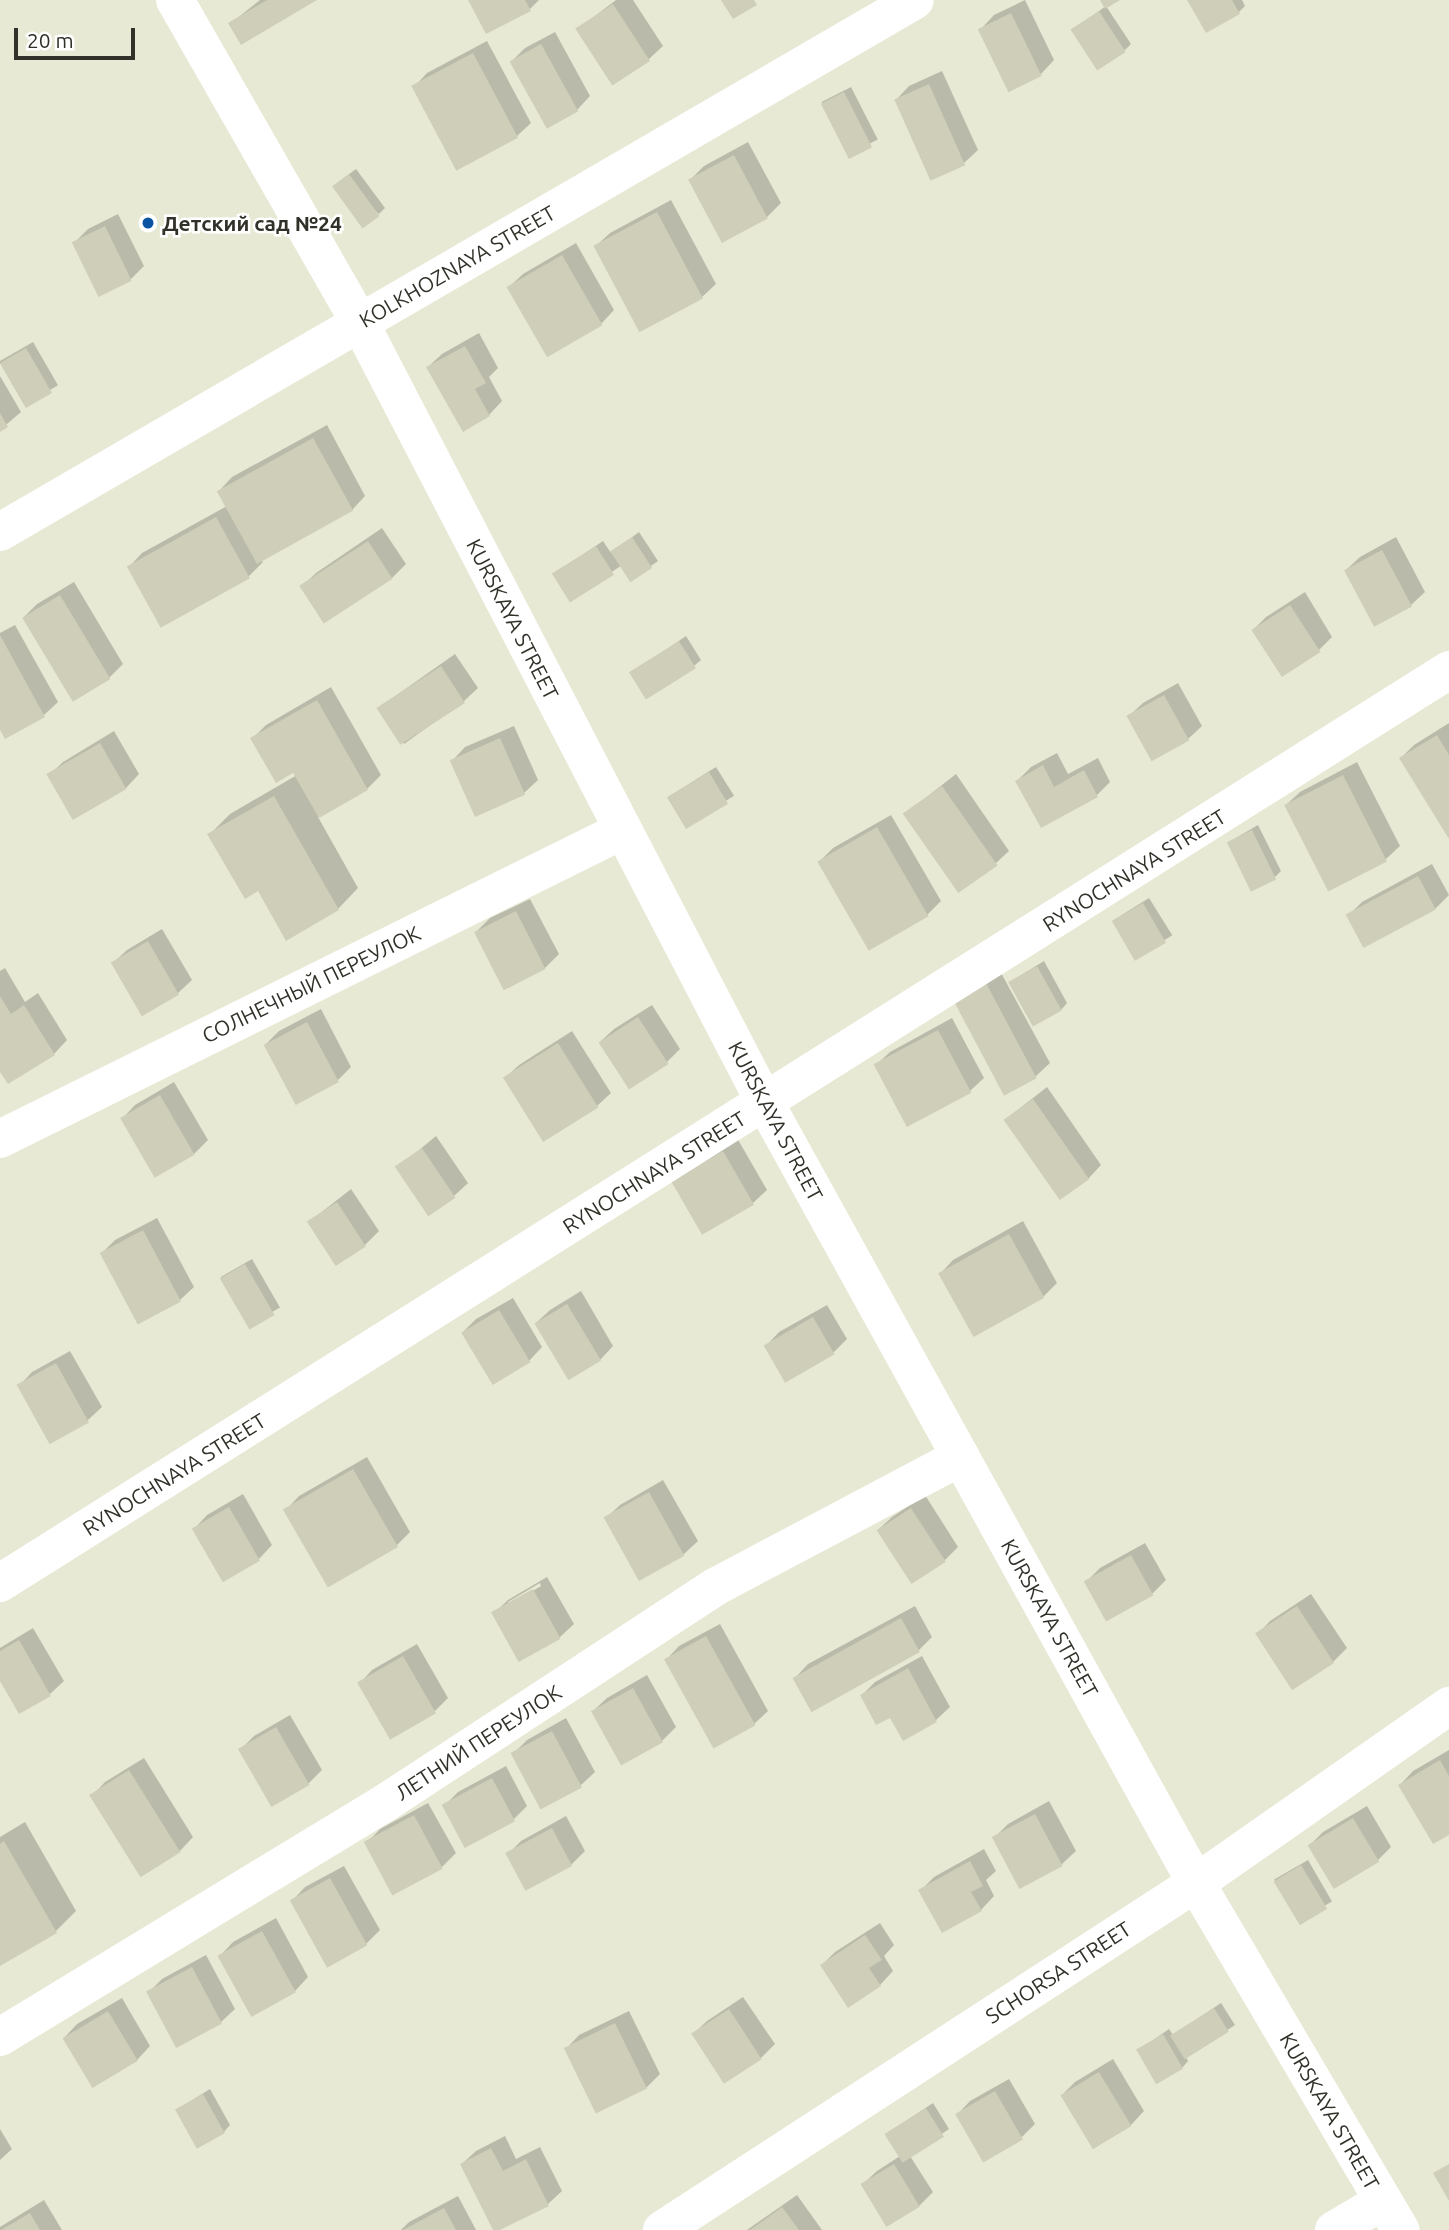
<!DOCTYPE html>
<meta charset="utf-8">
<style>
body{margin:0}
#map{position:relative;width:1449px;height:2230px;overflow:hidden;background:#e8e9d4;font-family:Ubuntu,sans-serif}
div>[style]{position:absolute}
.shadow>*{inset:0;background:#0003;transform-origin:0 0}
.building>*{inset:0;background:#ceceb9;transform-origin:0 0}
.street>*{height:38px;margin:-19px;padding:0 19px;transform-origin:19px;border-radius:19px;background:#fff}
.dots>*{width:19px;height:19px;translate:-50% -50%;box-sizing:border-box;border:4px solid #fff;border-radius:50%}
span{translate:-50% -50%;white-space:nowrap;text-align:center;line-height:1.15;-webkit-text-stroke:5px #fff;paint-order:stroke}
.poi-label{font-size:21px;color:#313129;font-weight:700}
.left{translate:0 -50%;text-align:left}
.street-label{font-size:21px;color:#313129}
.scale{position:absolute;left:14px;top:28px;width:121px;height:32px;box-sizing:border-box;border:4px solid #313129;border-top:0;padding-left:9px;font-size:21px;line-height:24px;white-space:nowrap;color:#313129;-webkit-text-stroke:5px #fff;paint-order:stroke}
</style>
<div id="map">
<div class="shadow">
<div style="clip-path:polygon(260px 0,314px 0,231px 23px)"></div>
<div style="clip-path:polygon(470px 0,539px 0,530px 9px)"></div>
<div style="clip-path:polygon(616px 0,633px 0,663px 46px,649px 59px,613px 83px,578px 29px)"></div>
<div style="clip-path:polygon(1025px 0,1054px 60px,1041px 74px,981px 29px,994px 15px)"></div>
<div style="clip-path:polygon(1102px 0,1117px 0,1106px 6px,1131px 44px,1125px 50px,1073px 30px,1106px 6px)"></div>
<div style="clip-path:polygon(1189px 0,1242px 0,1245px 6px,1239px 12px)"></div>
<div style="clip-path:polygon(555px 32px,590px 96px,577px 110px,511px 62px,525px 48px)"></div>
<div style="clip-path:polygon(487px 41px,531px 123px,517px 136px,458px 169px,414px 87px,427px 73px)"></div>
<div style="clip-path:polygon(942px 71px,978px 150px,964px 163px,931px 178px,896px 100px,909px 86px)"></div>
<div style="left:851px;top:87px;width:59px;height:33px;rotate:63deg"></div>
<div style="clip-path:polygon(748px 142px,781px 203px,767px 217px,690px 180px,704px 166px)"></div>
<div style="clip-path:polygon(356px 169px,385px 208px,379px 214px,340px 181px)"></div>
<div style="clip-path:polygon(671px 200px,716px 284px,702px 297px,641px 330px,596px 246px,610px 233px)"></div>
<div style="clip-path:polygon(118px 214px,144px 266px,131px 279px,74px 243px,88px 229px)"></div>
<div style="clip-path:polygon(576px 243px,614px 310px,601px 324px,509px 287px,523px 274px)"></div>
<div style="clip-path:polygon(479px 333px,498px 368px,489px 377px,502px 401px,489px 415px,428px 367px,442px 354px)"></div>
<div style="left:33px;top:342px;width:50px;height:39px;rotate:60deg"></div>
<div style="clip-path:polygon(0 376px,21px 412px,0 430px)"></div>
<div style="clip-path:polygon(327px 425px,365px 496px,352px 510px,261px 560px,263px 562px,249px 576px,160px 625px,129px 567px,142px 553px,227px 506px,219px 491px,232px 477px)"></div>
<div style="clip-path:polygon(382px 528px,406px 564px,392px 578px,325px 622px,302px 586px,316px 573px)"></div>
<div style="clip-path:polygon(639px 532px,658px 561px,631px 580px,622px 565px,571px 600px,554px 574px,603px 541px,611px 553px)"></div>
<div style="clip-path:polygon(1396px 537px,1425px 592px,1411px 605px,1376px 625px,1346px 570px,1360px 557px)"></div>
<div style="clip-path:polygon(74px 582px,123px 664px,109px 678px,24px 617px,37px 604px)"></div>
<div style="clip-path:polygon(1305px 592px,1332px 637px,1319px 650px,1253px 630px,1266px 617px)"></div>
<div style="clip-path:polygon(15px 625px,58px 702px,44px 715px,0 726px,0 633px)"></div>
<div style="clip-path:polygon(686px 636px,701px 660px,694px 666px,632px 673px)"></div>
<div style="clip-path:polygon(455px 654px,478px 688px,464px 701px,404px 744px,380px 710px,394px 697px)"></div>
<div style="clip-path:polygon(1178px 683px,1202px 726px,1188px 739px,1153px 759px,1129px 716px,1143px 703px)"></div>
<div style="clip-path:polygon(331px 687px,381px 775px,367px 789px,318px 817px,358px 888px,338px 909px,258px 889px,210px 834px,230px 814px,297px 775px,253px 738px,266px 725px)"></div>
<div style="clip-path:polygon(1449px 723px,1449px 836px,1401px 758px,1414px 745px)"></div>
<div style="clip-path:polygon(514px 726px,538px 780px,524px 793px,452px 761px,465px 747px)"></div>
<div style="clip-path:polygon(114px 731px,139px 774px,126px 788px,49px 775px,63px 762px)"></div>
<div style="clip-path:polygon(1057px 753px,1068px 774px,1098px 758px,1110px 782px,1097px 795px,1017px 781px,1031px 767px)"></div>
<div style="clip-path:polygon(1357px 762px,1400px 846px,1386px 859px,1286px 805px,1300px 792px)"></div>
<div style="left:716px;top:767px;width:34px;height:57px;rotate:58deg"></div>
<div style="clip-path:polygon(956px 774px,1009px 851px,995px 864px,905px 814px)"></div>
<div style="clip-path:polygon(891px 815px,941px 901px,927px 915px,819px 862px,833px 848px)"></div>
<div style="clip-path:polygon(1258px 825px,1281px 871px,1275px 877px,1229px 842px)"></div>
<div style="clip-path:polygon(1432px 864px,1449px 895px,1435px 909px,1348px 916px,1362px 902px)"></div>
<div style="left:1149px;top:898px;width:44px;height:41px;rotate:58deg"></div>
<div style="clip-path:polygon(530px 899px,559px 954px,545px 968px,508px 988px,476px 932px,490px 918px)"></div>
<div style="clip-path:polygon(162px 929px,192px 980px,178px 993px,143px 1014px,113px 963px,127px 950px)"></div>
<div style="clip-path:polygon(1044px 961px,1067px 1003px,1061px 1010px,1010px 982px)"></div>
<div style="clip-path:polygon(5px 968px,25px 1002px,38px 993px,67px 1040px,54px 1054px,0 1069px,0 971px)"></div>
<div style="clip-path:polygon(1000px 971px,1050px 1063px,1036px 1076px,1006px 1093px,956px 1001px)"></div>
<div style="clip-path:polygon(652px 1005px,680px 1049px,667px 1062px,600px 1042px,614px 1029px)"></div>
<div style="clip-path:polygon(321px 1009px,351px 1067px,338px 1080px,265px 1045px,279px 1031px)"></div>
<div style="clip-path:polygon(952px 1018px,984px 1078px,970px 1091px,908px 1125px,876px 1065px,890px 1052px)"></div>
<div style="clip-path:polygon(572px 1031px,611px 1093px,597px 1106px,544px 1140px,505px 1078px,519px 1065px)"></div>
<div style="clip-path:polygon(174px 1082px,208px 1140px,194px 1154px,122px 1119px,135px 1105px)"></div>
<div style="clip-path:polygon(1047px 1087px,1101px 1165px,1088px 1179px,1005px 1120px)"></div>
<div style="clip-path:polygon(436px 1136px,468px 1183px,454px 1196px,397px 1168px)"></div>
<div style="clip-path:polygon(737px 1138px,767px 1190px,753px 1203px,702px 1233px,673px 1181px)"></div>
<div style="clip-path:polygon(351px 1189px,379px 1231px,365px 1245px,337px 1263px,309px 1222px)"></div>
<div style="clip-path:polygon(157px 1218px,194px 1287px,180px 1300px,102px 1253px,115px 1240px)"></div>
<div style="clip-path:polygon(1023px 1221px,1057px 1283px,1043px 1297px,940px 1274px,953px 1260px)"></div>
<div style="left:252px;top:1259px;width:56px;height:36px;rotate:60deg"></div>
<div style="clip-path:polygon(581px 1291px,613px 1346px,600px 1360px,536px 1323px,550px 1310px)"></div>
<div style="clip-path:polygon(513px 1298px,542px 1347px,529px 1361px,463px 1332px,476px 1319px)"></div>
<div style="clip-path:polygon(827px 1305px,847px 1339px,833px 1353px,766px 1346px,779px 1332px)"></div>
<div style="clip-path:polygon(70px 1351px,102px 1407px,88px 1420px,51px 1442px,19px 1386px,32px 1372px)"></div>
<div style="clip-path:polygon(367px 1457px,410px 1532px,396px 1546px,286px 1510px,299px 1496px)"></div>
<div style="clip-path:polygon(663px 1480px,698px 1541px,684px 1554px,641px 1579px,606px 1518px,620px 1505px)"></div>
<div style="clip-path:polygon(243px 1494px,272px 1545px,259px 1559px,194px 1529px,207px 1515px)"></div>
<div style="clip-path:polygon(925px 1495px,958px 1547px,945px 1560px,878px 1530px,892px 1517px)"></div>
<div style="clip-path:polygon(1145px 1543px,1166px 1580px,1152px 1594px,1086px 1582px,1100px 1568px)"></div>
<div style="clip-path:polygon(evenodd,547px 1577px,574px 1624px,560px 1637px,521px 1660px,494px 1613px,508px 1600px,547px 1577px,540px 1583px,541px 1586px,508px 1606px,508px 1602px,540px 1583px)"></div>
<div style="clip-path:polygon(1311px 1594px,1347px 1648px,1333px 1662px,1292px 1689px,1257px 1635px,1270px 1621px)"></div>
<div style="clip-path:polygon(915px 1606px,932px 1637px,918px 1651px,795px 1678px,808px 1664px)"></div>
<div style="clip-path:polygon(720px 1624px,768px 1711px,754px 1724px,666px 1660px,679px 1646px)"></div>
<div style="clip-path:polygon(33px 1628px,64px 1681px,50px 1694px,20px 1712px,0 1678px,0 1648px)"></div>
<div style="clip-path:polygon(417px 1644px,448px 1698px,435px 1711px,359px 1684px,372px 1670px)"></div>
<div style="clip-path:polygon(922px 1656px,950px 1707px,936px 1720px,903px 1738px,891px 1716px,862px 1695px,875px 1682px)"></div>
<div style="clip-path:polygon(647px 1675px,676px 1727px,662px 1741px,593px 1711px,607px 1698px)"></div>
<div style="clip-path:polygon(290px 1715px,322px 1770px,308px 1784px,240px 1750px,254px 1736px)"></div>
<div style="clip-path:polygon(566px 1718px,595px 1772px,581px 1785px,542px 1807px,513px 1754px,527px 1740px)"></div>
<div style="clip-path:polygon(1449px 1750px,1449px 1832px,1400px 1785px,1413px 1771px)"></div>
<div style="clip-path:polygon(144px 1758px,193px 1837px,180px 1851px,92px 1796px,105px 1782px)"></div>
<div style="clip-path:polygon(506px 1766px,527px 1806px,514px 1819px,444px 1806px,458px 1792px)"></div>
<div style="clip-path:polygon(1049px 1801px,1076px 1851px,1062px 1864px,1021px 1887px,994px 1838px,1008px 1824px)"></div>
<div style="clip-path:polygon(428px 1803px,456px 1853px,442px 1867px,394px 1894px,367px 1843px,380px 1829px)"></div>
<div style="clip-path:polygon(1367px 1806px,1391px 1847px,1378px 1860px,1309px 1846px,1323px 1832px)"></div>
<div style="clip-path:polygon(566px 1816px,585px 1851px,571px 1865px,526px 1889px,508px 1854px,521px 1841px)"></div>
<div style="clip-path:polygon(25px 1822px,76px 1911px,56px 1931px,0 1964px,0 1837px)"></div>
<div style="clip-path:polygon(984px 1849px,996px 1871px,986px 1880px,994px 1896px,981px 1910px,921px 1890px,934px 1877px)"></div>
<div style="left:1308px;top:1860px;width:48px;height:39px;rotate:60deg"></div>
<div style="clip-path:polygon(344px 1866px,380px 1930px,366px 1944px,292px 1901px,305px 1887px)"></div>
<div style="clip-path:polygon(276px 1918px,308px 1977px,295px 1991px,220px 1956px,233px 1942px)"></div>
<div style="clip-path:polygon(880px 1923px,894px 1945px,884px 1956px,893px 1971px,880px 1985px,822px 1965px,835px 1952px)"></div>
<div style="clip-path:polygon(206px 1955px,235px 2009px,221px 2022px,178px 2046px,149px 1992px,162px 1979px)"></div>
<div style="clip-path:polygon(743px 1997px,775px 2044px,761px 2058px,725px 2082px,693px 2034px,707px 2021px)"></div>
<div style="clip-path:polygon(122px 1998px,150px 2046px,137px 2060px,64px 2038px,77px 2024px)"></div>
<div style="clip-path:polygon(1221px 2003px,1235px 2025px,1186px 2057px,1188px 2061px,1182px 2068px,1139px 2050px,1169px 2029px,1173px 2035px)"></div>
<div style="clip-path:polygon(629px 2011px,660px 2074px,646px 2088px,566px 2049px,579px 2035px)"></div>
<div style="clip-path:polygon(1113px 2059px,1144px 2111px,1131px 2125px,1062px 2095px,1075px 2082px)"></div>
<div style="clip-path:polygon(1009px 2079px,1035px 2124px,1022px 2137px,957px 2115px,970px 2101px)"></div>
<div style="clip-path:polygon(210px 2089px,230px 2125px,224px 2132px,178px 2109px)"></div>
<div style="clip-path:polygon(933px 2103px,949px 2129px,910px 2156px,933px 2192px,919px 2206px,863px 2184px,877px 2171px,900px 2156px,886px 2134px)"></div>
<div style="clip-path:polygon(0 2129px,12px 2149px,0 2160px)"></div>
<div style="clip-path:polygon(505px 2136px,516px 2159px,540px 2147px,562px 2191px,548px 2204px,495px 2230px,462px 2164px,476px 2151px)"></div>
<div style="clip-path:polygon(797px 2195px,822px 2230px,747px 2230px)"></div>
<div style="clip-path:polygon(458px 2196px,476px 2230px,401px 2230px,409px 2222px)"></div>
<div style="clip-path:polygon(44px 2200px,62px 2230px,0 2230px,0 2227px)"></div>
</div>
<div class="building">
<div style="clip-path:polygon(267px 0,317px 0,241px 45px,228px 23px)"></div>
<div style="clip-path:polygon(468px 0,525px 0,531px 11px,486px 34px)"></div>
<div style="clip-path:polygon(721px 0,754px 0,757px 5px,733px 19px)"></div>
<div style="clip-path:polygon(1100px 0,1120px 0,1105px 9px)"></div>
<div style="clip-path:polygon(1187px 0,1232px 0,1240px 14px,1206px 33px)"></div>
<div style="left:613px;top:4px;width:68px;height:45px;rotate:57deg"></div>
<div style="left:1099px;top:11px;width:49px;height:34px;rotate:57deg"></div>
<div style="left:1011px;top:13px;width:70px;height:37px;rotate:64deg"></div>
<div style="left:541px;top:44px;width:77px;height:36px;rotate:61deg"></div>
<div style="left:473px;top:53px;width:96px;height:70px;rotate:62deg"></div>
<div style="left:929px;top:84px;width:89px;height:38px;rotate:66deg"></div>
<div style="left:844px;top:92px;width:62px;height:26px;rotate:63deg"></div>
<div style="left:734px;top:155px;width:72px;height:52px;rotate:62deg"></div>
<div style="left:349px;top:174px;width:52px;height:21px;rotate:54deg"></div>
<div style="left:657px;top:212px;width:98px;height:72px;rotate:62deg"></div>
<div style="left:105px;top:226px;width:61px;height:37px;rotate:64deg"></div>
<div style="left:562px;top:255px;width:81px;height:64px;rotate:60deg"></div>
<div style="clip-path:polygon(465px 346px,486px 383px,475px 389px,490px 416px,463px 432px,426px 367px)"></div>
<div style="left:26px;top:348px;width:52px;height:30px;rotate:60deg"></div>
<div style="clip-path:polygon(0 413px,8px 427px,0 432px)"></div>
<div style="left:313px;top:438px;width:83px;height:110px;rotate:61deg"></div>
<div style="left:216px;top:517px;width:70px;height:102px;rotate:61deg"></div>
<div style="left:632px;top:537px;width:37px;height:26px;rotate:57deg"></div>
<div style="left:368px;top:541px;width:45px;height:82px;rotate:57deg"></div>
<div style="left:596px;top:546px;width:34px;height:52px;rotate:58deg"></div>
<div style="left:1382px;top:550px;width:64px;height:43px;rotate:62deg"></div>
<div style="left:60px;top:595px;width:98px;height:44px;rotate:59deg"></div>
<div style="left:1290px;top:605px;width:56px;height:46px;rotate:57deg"></div>
<div style="clip-path:polygon(0 635px,45px 717px,5px 739px,0 730px)"></div>
<div style="left:679px;top:641px;width:32px;height:59px;rotate:58deg"></div>
<div style="left:441px;top:666px;width:44px;height:77px;rotate:57deg"></div>
<div style="left:1164px;top:695px;width:52px;height:43px;rotate:61deg"></div>
<div style="clip-path:polygon(317px 700px,368px 790px,319px 818px,293px 773px,276px 783px,250px 738px)"></div>
<div style="clip-path:polygon(1437px 735px,1449px 755px,1449px 839px,1399px 758px)"></div>
<div style="left:500px;top:738px;width:62px;height:55px;rotate:66deg"></div>
<div style="left:100px;top:743px;width:53px;height:62px;rotate:60deg"></div>
<div style="clip-path:polygon(1043px 765px,1054px 787px,1084px 770px,1098px 797px,1041px 828px,1015px 781px)"></div>
<div style="left:709px;top:772px;width:37px;height:49px;rotate:59deg"></div>
<div style="left:1343px;top:775px;width:97px;height:66px;rotate:63deg"></div>
<div style="left:942px;top:786px;width:97px;height:48px;rotate:55deg"></div>
<div style="clip-path:polygon(274px 796px,339px 910px,286px 941px,258px 891px,245px 899px,207px 834px)"></div>
<div style="left:877px;top:827px;width:103px;height:69px;rotate:60deg"></div>
<div style="left:1252px;top:830px;width:55px;height:28px;rotate:64deg"></div>
<div style="left:1418px;top:876px;width:38px;height:82px;rotate:62deg"></div>
<div style="left:1143px;top:903px;width:46px;height:36px;rotate:60deg"></div>
<div style="left:516px;top:911px;width:65px;height:47px;rotate:63deg"></div>
<div style="left:148px;top:941px;width:62px;height:43px;rotate:60deg"></div>
<div style="left:1037px;top:966px;width:51px;height:33px;rotate:61deg"></div>
<div style="left:986px;top:983px;width:108px;height:37px;rotate:62deg"></div>
<div style="clip-path:polygon(0 996px,11px 1014px,24px 1005px,55px 1055px,8px 1084px,0 1072px)"></div>
<div style="left:638px;top:1017px;width:56px;height:47px;rotate:57deg"></div>
<div style="left:307px;top:1022px;width:68px;height:49px;rotate:62deg"></div>
<div style="left:938px;top:1030px;width:71px;height:73px;rotate:62deg"></div>
<div style="left:558px;top:1043px;width:76px;height:65px;rotate:58deg"></div>
<div style="left:160px;top:1095px;width:69px;height:46px;rotate:60deg"></div>
<div style="left:1033px;top:1099px;width:98px;height:36px;rotate:55deg"></div>
<div style="left:422px;top:1148px;width:60px;height:33px;rotate:56deg"></div>
<div style="left:723px;top:1151px;width:62px;height:60px;rotate:60deg"></div>
<div style="left:337px;top:1202px;width:53px;height:36px;rotate:57deg"></div>
<div style="left:143px;top:1230px;width:81px;height:49px;rotate:62deg"></div>
<div style="left:1009px;top:1234px;width:73px;height:81px;rotate:61deg"></div>
<div style="left:245px;top:1264px;width:59px;height:29px;rotate:60deg"></div>
<div style="left:567px;top:1304px;width:66px;height:38px;rotate:59deg"></div>
<div style="left:499px;top:1310px;width:61px;height:44px;rotate:59deg"></div>
<div style="left:813px;top:1317px;width:43px;height:57px;rotate:60deg"></div>
<div style="left:56px;top:1363px;width:68px;height:45px;rotate:61deg"></div>
<div style="left:353px;top:1469px;width:90px;height:81px;rotate:60deg"></div>
<div style="left:649px;top:1492px;width:73px;height:52px;rotate:61deg"></div>
<div style="left:229px;top:1507px;width:62px;height:43px;rotate:60deg"></div>
<div style="left:911px;top:1508px;width:64px;height:41px;rotate:57deg"></div>
<div style="left:1131px;top:1555px;width:46px;height:54px;rotate:61deg"></div>
<div style="left:533px;top:1589px;width:57px;height:48px;rotate:61deg"></div>
<div style="left:1297px;top:1606px;width:68px;height:50px;rotate:57deg"></div>
<div style="left:901px;top:1618px;width:39px;height:124px;rotate:61deg"></div>
<div style="left:706px;top:1636px;width:102px;height:48px;rotate:61deg"></div>
<div style="clip-path:polygon(19px 1640px,51px 1696px,19px 1714px,0 1681px,0 1651px)"></div>
<div style="left:403px;top:1656px;width:66px;height:53px;rotate:60deg"></div>
<div style="clip-path:polygon(908px 1668px,937px 1722px,903px 1741px,890px 1718px,876px 1725px,860px 1695px)"></div>
<div style="left:633px;top:1688px;width:62px;height:48px;rotate:61deg"></div>
<div style="left:276px;top:1727px;width:67px;height:44px;rotate:60deg"></div>
<div style="left:552px;top:1731px;width:64px;height:47px;rotate:62deg"></div>
<div style="clip-path:polygon(1440px 1760px,1449px 1776px,1449px 1835px,1433px 1844px,1398px 1785px)"></div>
<div style="left:129px;top:1770px;width:97px;height:47px;rotate:58deg"></div>
<div style="left:492px;top:1778px;width:49px;height:57px;rotate:62deg"></div>
<div style="left:1035px;top:1814px;width:59px;height:49px;rotate:62deg"></div>
<div style="left:414px;top:1815px;width:61px;height:57px;rotate:62deg"></div>
<div style="left:1353px;top:1818px;width:51px;height:53px;rotate:59deg"></div>
<div style="left:552px;top:1828px;width:43px;height:53px;rotate:62deg"></div>
<div style="clip-path:polygon(4px 1841px,57px 1933px,0 1966px,0 1844px)"></div>
<div style="clip-path:polygon(970px 1861px,983px 1886px,971px 1892px,982px 1911px,942px 1933px,918px 1890px)"></div>
<div style="left:1301px;top:1865px;width:51px;height:32px;rotate:59deg"></div>
<div style="left:330px;top:1878px;width:77px;height:46px;rotate:61deg"></div>
<div style="left:262px;top:1931px;width:70px;height:51px;rotate:61deg"></div>
<div style="clip-path:polygon(865px 1935px,882px 1960px,869px 1968px,881px 1986px,848px 2008px,820px 1965px)"></div>
<div style="left:192px;top:1967px;width:64px;height:52px;rotate:62deg"></div>
<div style="left:1214px;top:2008px;width:28px;height:52px;rotate:58deg"></div>
<div style="left:729px;top:2009px;width:60px;height:45px;rotate:57deg"></div>
<div style="left:108px;top:2011px;width:58px;height:53px;rotate:59deg"></div>
<div style="left:615px;top:2023px;width:73px;height:57px;rotate:64deg"></div>
<div style="left:1163px;top:2034px;width:40px;height:31px;rotate:60deg"></div>
<div style="left:1099px;top:2072px;width:63px;height:45px;rotate:59deg"></div>
<div style="left:995px;top:2091px;width:56px;height:46px;rotate:60deg"></div>
<div style="left:203px;top:2094px;width:45px;height:32px;rotate:61deg"></div>
<div style="left:926px;top:2108px;width:34px;height:49px;rotate:58deg"></div>
<div style="clip-path:polygon(491px 2148px,503px 2171px,526px 2159px,549px 2206px,500px 2230px,493px 2230px,460px 2164px)"></div>
<div style="left:894px;top:2164px;width:50px;height:39px;rotate:59deg"></div>
<div style="clip-path:polygon(1449px 2164px,1449px 2201px,1433px 2173px)"></div>
<div style="clip-path:polygon(782px 2207px,799px 2230px,750px 2230px)"></div>
<div style="clip-path:polygon(444px 2208px,456px 2230px,403px 2230px)"></div>
<div style="clip-path:polygon(30px 2213px,40px 2230px,1px 2230px)"></div>
</div>
<div class="street">
<div style="left:175px;top:0;width:372px;rotate:60.2deg"></div>
<div style="left:360px;top:323px;width:879px;rotate:62.56deg"></div>
<div style="left:765px;top:1103px;width:891px;rotate:61.08deg"></div>
<div style="left:1196px;top:1883px;width:403px;rotate:59.5deg"></div>
<div style="left:0;top:532px;width:1058px;rotate:-30.17deg"></div>
<div style="left:0;top:1139px;width:695px;rotate:-26.38deg"></div>
<div style="left:0;top:1583px;width:1713px;rotate:-32.21deg"></div>
<div style="left:0;top:2037px;width:451px;rotate:-31.3deg"></div>
<div style="left:385px;top:1803px;width:394px;rotate:-33.2deg"></div>
<div style="left:715px;top:1587px;width:278px;rotate:-27.9deg"></div>
<div style="left:662px;top:2230px;width:637px;rotate:-33.02deg"></div>
<div style="left:1196px;top:1883px;width:309px;rotate:-35deg"></div>
<div style="left:1334px;top:2230px;width:57px;rotate:-30.6deg"></div>
</div>
<div class="dots">
<div style="left:148px;top:223px;background:#0955a4"></div>
</div>
<div class="poi-label">
<span class="left" style="left:162px;top:223px">Детский сад №24</span>
</div>
<div class="street-label">
<span style="left:457px;top:266px;rotate:-30deg">KOLKHOZNAYA STREET</span>
<span style="left:513px;top:619px;rotate:63deg">KURSKAYA STREET</span>
<span style="left:1134px;top:870px;rotate:-32deg">RYNOCHNAYA STREET</span>
<span style="left:311px;top:984px;rotate:-26deg">СОЛНЕЧНЫЙ ПЕРЕУЛОК</span>
<span style="left:776px;top:1121px;rotate:62deg">KURSKAYA STREET</span>
<span style="left:654px;top:1172px;rotate:-32deg">RYNOCHNAYA STREET</span>
<span style="left:174px;top:1474px;rotate:-32deg">RYNOCHNAYA STREET</span>
<span style="left:1050px;top:1618px;rotate:61deg">KURSKAYA STREET</span>
<span style="left:478px;top:1742px;rotate:-33deg">ЛЕТНИЙ ПЕРЕУЛОК</span>
<span style="left:1058px;top:1972px;rotate:-33deg">SCHORSA STREET</span>
<span style="left:1330px;top:2111px;rotate:60deg">KURSKAYA STREET</span>
</div>
<div class="scale">20 m</div>
</div>
